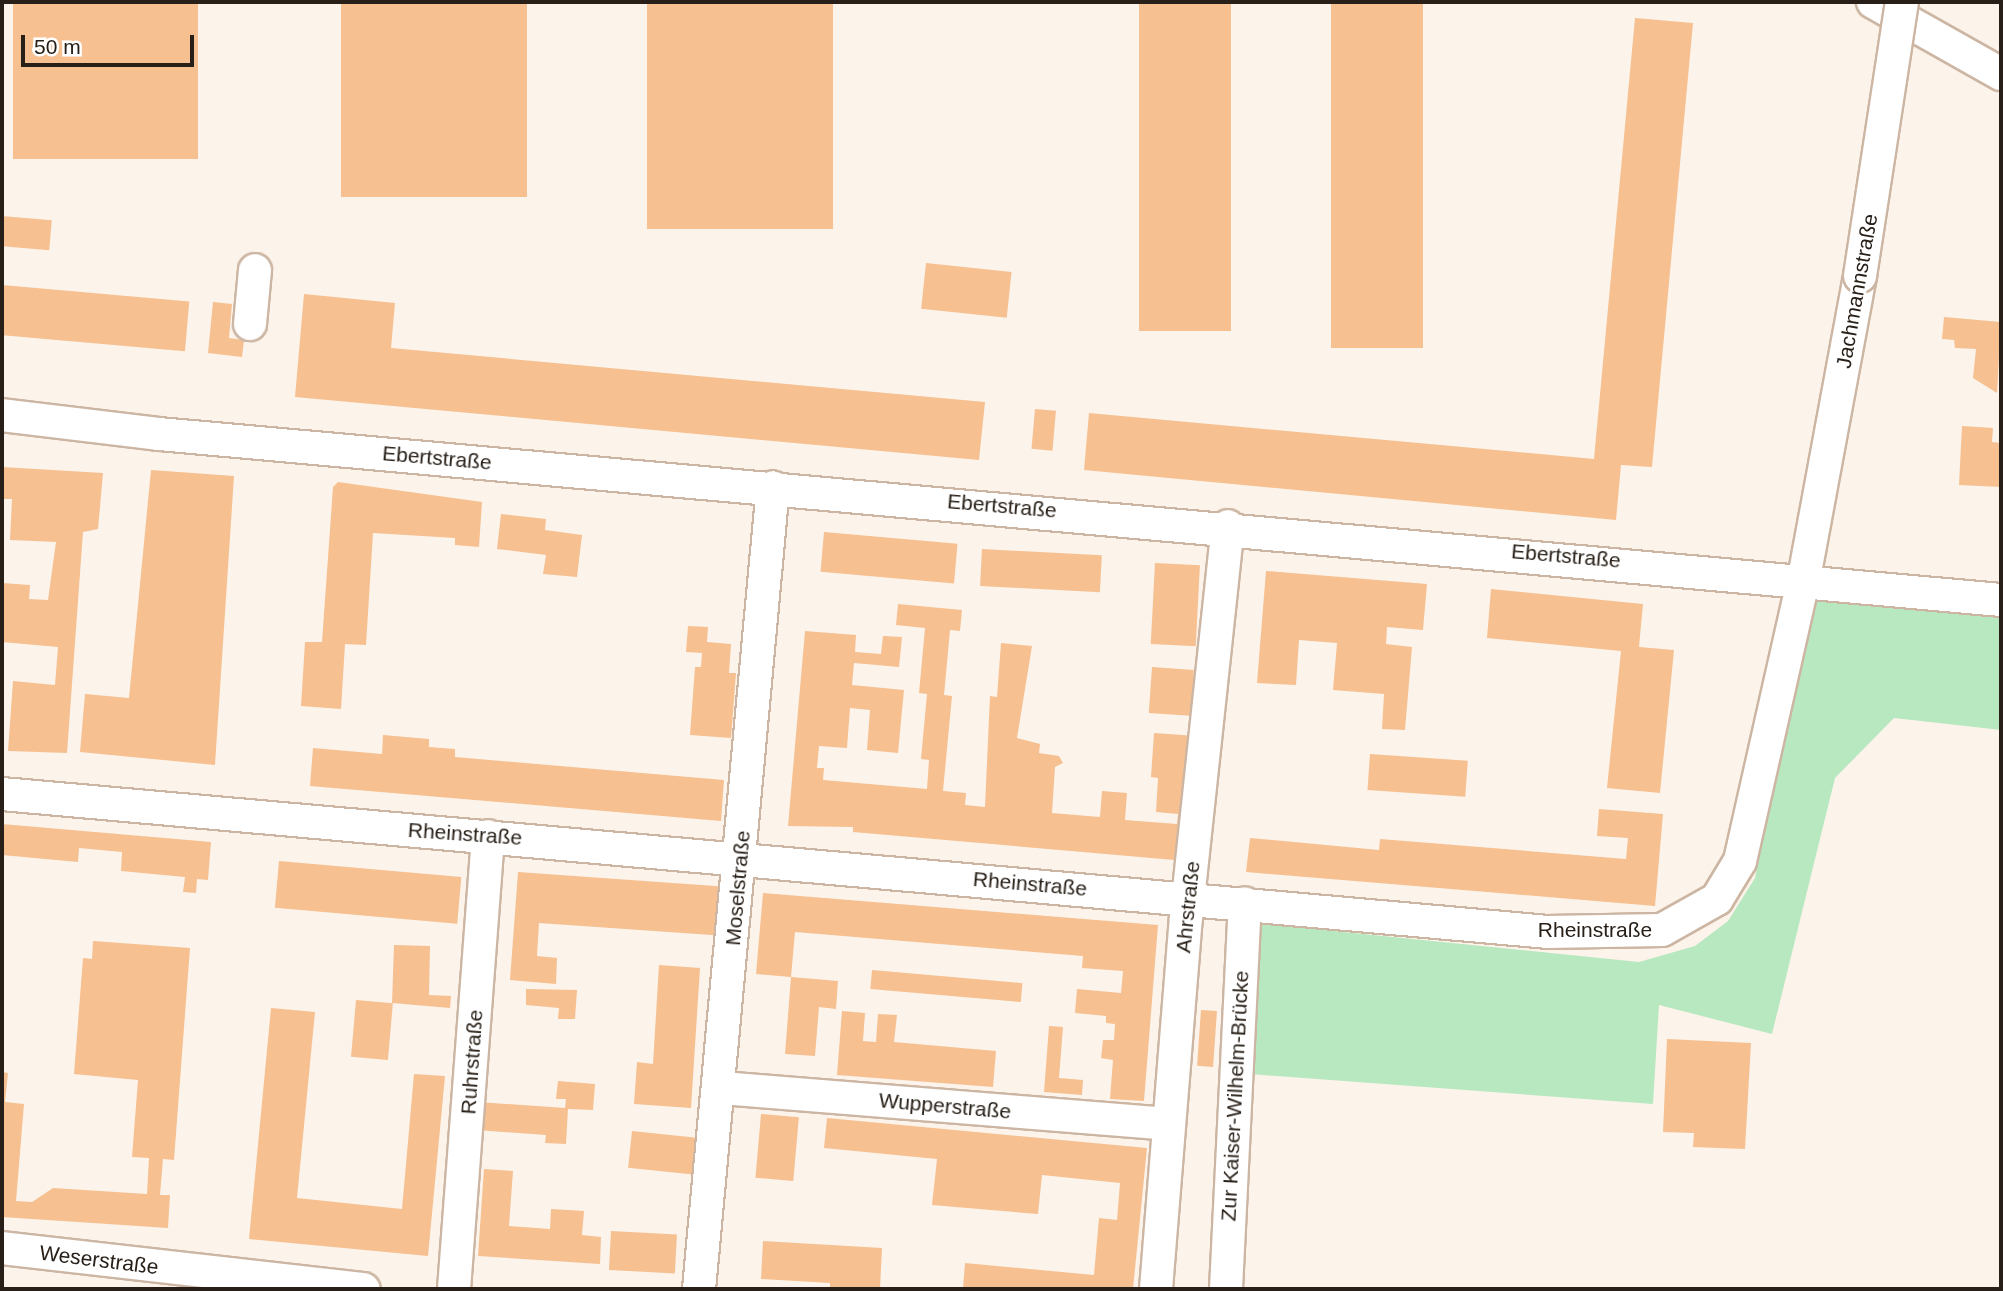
<!DOCTYPE html>
<meta charset="utf-8">
<style>
body{margin:0}
#map{position:relative;width:2003px;height:1291px;overflow:hidden;background:#fcf3eb;font-family:Arial,sans-serif}
div>[style]{position:absolute}
.green>*{inset:0;background:#b8e8c0}
.building>*{inset:0;background:#f6c091;transform-origin:0 0}
.roads{filter:drop-shadow(2px 0 #ccb6a3) drop-shadow(-2px 0 #ccb6a3) drop-shadow(0 2px #ccb6a3) drop-shadow(0 -2px #ccb6a3)}
.minor>*{height:32px;margin:-16px;padding:0 16px;transform-origin:16px;border-radius:16px;background:#fff}
.bridges{filter:drop-shadow(2px 0 #ccb6a3) drop-shadow(-2px 0 #ccb6a3) drop-shadow(0 2px #ccb6a3) drop-shadow(0 -2px #ccb6a3)}
.minor-bridge>*{height:32px;margin:-16px;padding:0 16px;transform-origin:16px;border-radius:16px;background:#fff}
span{translate:-50% -50%;white-space:nowrap;text-align:center;line-height:1.15;-webkit-text-stroke:5px #fff;paint-order:stroke}
.street-label{font-size:21px;color:#282018}
.frame{position:absolute;inset:0;border:4px solid #282018;pointer-events:none}
.scale{position:absolute;left:21px;top:35px;width:173px;height:32px;box-sizing:border-box;border:4px solid #282018;border-top:0;padding-left:9px;font-size:21px;line-height:24px;white-space:nowrap;color:#282018;-webkit-text-stroke:5px #fff;paint-order:stroke}
</style>
<div id="map">
<div class="green">
<div style="clip-path:polygon(1809px 600px,2001px 618px,2001px 730px,1894px 718px,1835px 778px,1772px 1034px,1659px 1005px,1653px 1104px,1249px 1074px,1256px 923px,1639px 962px,1695px 946px,1728px 921px,1755px 878px)"></div>
</div>
<div class="building">
<div style="left:13px;top:2px;width:185px;height:157px"></div>
<div style="left:341px;top:2px;width:186px;height:195px"></div>
<div style="left:647px;top:2px;width:186px;height:227px"></div>
<div style="left:1139px;top:2px;width:92px;height:329px"></div>
<div style="left:1331px;top:2px;width:92px;height:346px"></div>
<div style="clip-path:polygon(1635px 18px,1693px 23px,1652px 467px,1621px 465px,1616px 520px,1084px 470px,1089px 413px,1594px 459px)"></div>
<div style="left:2px;top:216px;width:50px;height:30px;rotate:5deg"></div>
<div style="left:926px;top:263px;width:86px;height:46px;rotate:6deg"></div>
<div style="left:2px;top:285px;width:188px;height:50px;rotate:5deg"></div>
<div style="clip-path:polygon(304px 294px,395px 303px,391px 348px,985px 402px,979px 460px,295px 397px)"></div>
<div style="clip-path:polygon(213px 302px,232px 304px,229px 338px,244px 340px,242px 357px,208px 353px)"></div>
<div style="clip-path:polygon(1944px 317px,2001px 322px,1997px 393px,1973px 378px,1976px 349px,1955px 348px,1954px 340px,1942px 339px)"></div>
<div style="left:1035px;top:409px;width:21px;height:40px;rotate:5deg"></div>
<div style="clip-path:polygon(1962px 426px,1993px 428px,1992px 442px,2001px 443px,2001px 487px,1959px 485px)"></div>
<div style="clip-path:polygon(2px 467px,103px 473px,98px 529px,83px 532px,67px 753px,8px 751px,13px 681px,55px 685px,58px 647px,2px 642px,2px 583px,30px 585px,29px 599px,48px 600px,56px 542px,10px 540px,12px 499px,2px 499px)"></div>
<div style="clip-path:polygon(151px 470px,234px 476px,215px 765px,80px 752px,85px 694px,129px 698px)"></div>
<div style="clip-path:polygon(338px 482px,482px 502px,479px 547px,455px 545px,455px 538px,373px 533px,366px 645px,345px 644px,341px 709px,301px 706px,305px 642px,322px 642px,333px 487px)"></div>
<div style="clip-path:polygon(501px 514px,546px 519px,545px 530px,582px 535px,577px 577px,543px 574px,546px 555px,497px 549px)"></div>
<div style="left:824px;top:532px;width:134px;height:40px;rotate:5deg"></div>
<div style="left:982px;top:549px;width:120px;height:37px;rotate:3deg"></div>
<div style="left:1155px;top:563px;width:45px;height:81px;rotate:3deg"></div>
<div style="clip-path:polygon(1266px 571px,1427px 584px,1423px 630px,1387px 627px,1386px 644px,1412px 647px,1405px 730px,1382px 729px,1384px 694px,1333px 690px,1337px 643px,1299px 640px,1296px 685px,1257px 683px)"></div>
<div style="clip-path:polygon(1491px 589px,1643px 604px,1639px 647px,1674px 650px,1660px 793px,1607px 788px,1621px 651px,1487px 638px)"></div>
<div style="clip-path:polygon(898px 604px,962px 610px,960px 631px,950px 630px,944px 695px,952px 696px,943px 791px,966px 793px,965px 805px,985px 807px,990px 696px,997px 697px,1001px 643px,1032px 646px,1017px 738px,1040px 744px,1039px 753px,1059px 756px,1063px 763px,1055px 767px,1052px 813px,1100px 817px,1102px 791px,1127px 793px,1125px 820px,1177px 824px,1178px 814px,1156px 812px,1158px 778px,1151px 777px,1154px 733px,1196px 736px,1186px 861px,853px 832px,853px 827px,788px 826px,805px 631px,856px 635px,855px 652px,881px 654px,883px 636px,902px 637px,899px 667px,854px 663px,852px 685px,904px 690px,898px 753px,867px 750px,870px 710px,850px 708px,847px 748px,819px 746px,817px 768px,824px 768px,823px 780px,927px 789px,929px 760px,921px 759px,927px 694px,919px 693px,925px 628px,896px 625px)"></div>
<div style="clip-path:polygon(688px 626px,708px 627px,707px 642px,731px 644px,729px 673px,736px 673px,731px 738px,690px 735px,695px 667px,701px 667px,702px 653px,686px 652px)"></div>
<div style="left:1152px;top:667px;width:42px;height:46px;rotate:4deg"></div>
<div style="clip-path:polygon(383px 735px,429px 739px,429px 747px,455px 749px,455px 757px,724px 780px,721px 821px,310px 786px,313px 748px,382px 754px)"></div>
<div style="left:1370px;top:754px;width:98px;height:36px;rotate:4deg"></div>
<div style="clip-path:polygon(1599px 809px,1663px 814px,1655px 906px,1246px 872px,1250px 838px,1379px 850px,1380px 839px,1626px 859px,1628px 838px,1597px 836px)"></div>
<div style="clip-path:polygon(2px 824px,211px 842px,208px 880px,197px 879px,196px 893px,183px 892px,185px 877px,121px 871px,122px 852px,79px 848px,78px 862px,2px 855px)"></div>
<div style="left:279px;top:861px;width:183px;height:47px;rotate:5deg"></div>
<div style="clip-path:polygon(518px 872px,729px 887px,726px 936px,539px 923px,537px 956px,557px 958px,556px 984px,510px 980px)"></div>
<div style="clip-path:polygon(763px 893px,1158px 925px,1144px 1101px,1110px 1099px,1113px 1060px,1101px 1058px,1103px 1040px,1114px 1040px,1115px 1024px,1106px 1023px,1106px 1016px,1075px 1013px,1077px 989px,1121px 993px,1123px 971px,1082px 968px,1083px 956px,795px 932px,791px 977px,756px 974px)"></div>
<div style="clip-path:polygon(93px 941px,190px 948px,174px 1160px,163px 1159px,160px 1195px,170px 1195px,168px 1228px,2px 1217px,2px 1072px,8px 1073px,5px 1102px,24px 1104px,16px 1201px,32px 1202px,53px 1188px,147px 1194px,149px 1158px,132px 1157px,138px 1080px,74px 1074px,83px 958px,92px 959px)"></div>
<div style="clip-path:polygon(394px 945px,430px 946px,429px 995px,451px 996px,450px 1008px,392px 1003px)"></div>
<div style="clip-path:polygon(659px 965px,700px 968px,691px 1108px,634px 1104px,637px 1062px,653px 1064px)"></div>
<div style="left:872px;top:970px;width:151px;height:19px;rotate:5deg"></div>
<div style="clip-path:polygon(791px 977px,838px 981px,836px 1009px,819px 1007px,815px 1056px,785px 1054px)"></div>
<div style="clip-path:polygon(526px 989px,577px 990px,575px 1019px,558px 1019px,559px 1008px,526px 1005px)"></div>
<div style="left:356px;top:1000px;width:37px;height:57px;rotate:5deg"></div>
<div style="clip-path:polygon(271px 1008px,315px 1012px,297px 1198px,402px 1209px,414px 1074px,445px 1076px,428px 1256px,249px 1239px)"></div>
<div style="left:1201px;top:1010px;width:16px;height:56px;rotate:4deg"></div>
<div style="clip-path:polygon(842px 1011px,865px 1013px,863px 1041px,876px 1042px,878px 1014px,897px 1015px,894px 1042px,996px 1051px,993px 1087px,837px 1075px)"></div>
<div style="clip-path:polygon(1049px 1026px,1063px 1027px,1059px 1078px,1083px 1080px,1082px 1095px,1044px 1092px)"></div>
<div style="clip-path:polygon(1667px 1039px,1751px 1043px,1745px 1149px,1693px 1147px,1694px 1133px,1663px 1132px)"></div>
<div style="clip-path:polygon(558px 1081px,595px 1084px,593px 1110px,568px 1109px,566px 1144px,545px 1143px,546px 1135px,476px 1130px,478px 1102px,565px 1108px,566px 1099px,556px 1099px)"></div>
<div style="left:761px;top:1114px;width:38px;height:64px;rotate:5deg"></div>
<div style="clip-path:polygon(827px 1118px,1147px 1148px,1133px 1289px,963px 1289px,965px 1263px,1094px 1275px,1099px 1218px,1117px 1220px,1120px 1183px,1042px 1175px,1038px 1214px,932px 1205px,937px 1159px,824px 1148px)"></div>
<div style="left:632px;top:1131px;width:65px;height:37px;rotate:6deg"></div>
<div style="clip-path:polygon(484px 1169px,513px 1171px,509px 1226px,550px 1229px,551px 1209px,584px 1211px,582px 1235px,601px 1237px,600px 1264px,478px 1256px)"></div>
<div style="left:611px;top:1231px;width:66px;height:39px;rotate:3deg"></div>
<div style="clip-path:polygon(763px 1241px,882px 1248px,880px 1289px,830px 1289px,830px 1283px,761px 1279px)"></div>
</div>
<div class="roads">
<div class="minor">
<div style="left:1873px;top:2px;width:147px;rotate:29.4deg"></div>
<div style="left:250px;top:324px;width:54px;rotate:-84.7deg"></div>
<div style="left:2px;top:415px;width:158px;rotate:6.9deg"></div>
<div style="left:159px;top:434px;width:1849px;rotate:5.15deg"></div>
<div style="left:2px;top:794px;width:1551px;rotate:5.1deg"></div>
<div style="left:1547px;top:932px;width:115px;rotate:-1deg"></div>
<div style="left:1662px;top:930px;width:63px;rotate:-29.4deg"></div>
<div style="left:1717px;top:899px;width:44px;rotate:-58.8deg"></div>
<div style="left:1740px;top:861px;width:290px;rotate:-77.3deg"></div>
<div style="left:1804px;top:578px;width:307px;rotate:-79.5deg"></div>
<div style="left:722px;top:1088px;width:447px;rotate:4.6deg"></div>
<div style="left:2px;top:1248px;width:364px;rotate:6.5deg"></div>
<div style="left:454px;top:1289px;width:454px;rotate:-85.7deg"></div>
<div style="left:699px;top:1289px;width:805px;rotate:-84.73deg"></div>
<div style="left:1156px;top:1289px;width:372px;rotate:-85.4deg"></div>
<div style="left:1186px;top:918px;width:394px;rotate:-83.9deg"></div>
<div style="left:1226px;top:1289px;width:386px;rotate:-87.2deg"></div>
</div>
</div>
<div class="bridges">
<div class="minor-bridge">
<div style="left:1860px;top:276px;width:277px;rotate:-81.3deg"></div>
</div>
</div>
<div class="street-label">
<span style="left:1857px;top:291px;rotate:-80deg">Jachmannstraße</span>
<span style="left:437px;top:458px;rotate:5deg">Ebertstraße</span>
<span style="left:1002px;top:506px;rotate:5deg">Ebertstraße</span>
<span style="left:1566px;top:556px;rotate:5deg">Ebertstraße</span>
<span style="left:465px;top:834px;rotate:4deg">Rheinstraße</span>
<span style="left:1030px;top:884px;rotate:5deg">Rheinstraße</span>
<span style="left:738px;top:888px;rotate:-85deg">Moselstraße</span>
<span style="left:1188px;top:907px;rotate:-84deg">Ahrstraße</span>
<span style="left:1595px;top:930px">Rheinstraße</span>
<span style="left:472px;top:1062px;rotate:-86deg">Ruhrstraße</span>
<span style="left:1235px;top:1096px;rotate:-87deg">Zur Kaiser-Wilhelm-Brücke</span>
<span style="left:945px;top:1106px;rotate:5deg">Wupperstraße</span>
<span style="left:99px;top:1260px;rotate:7deg">Weserstraße</span>
</div>
<div class="frame"></div>
<div class="scale">50 m</div>
</div>
